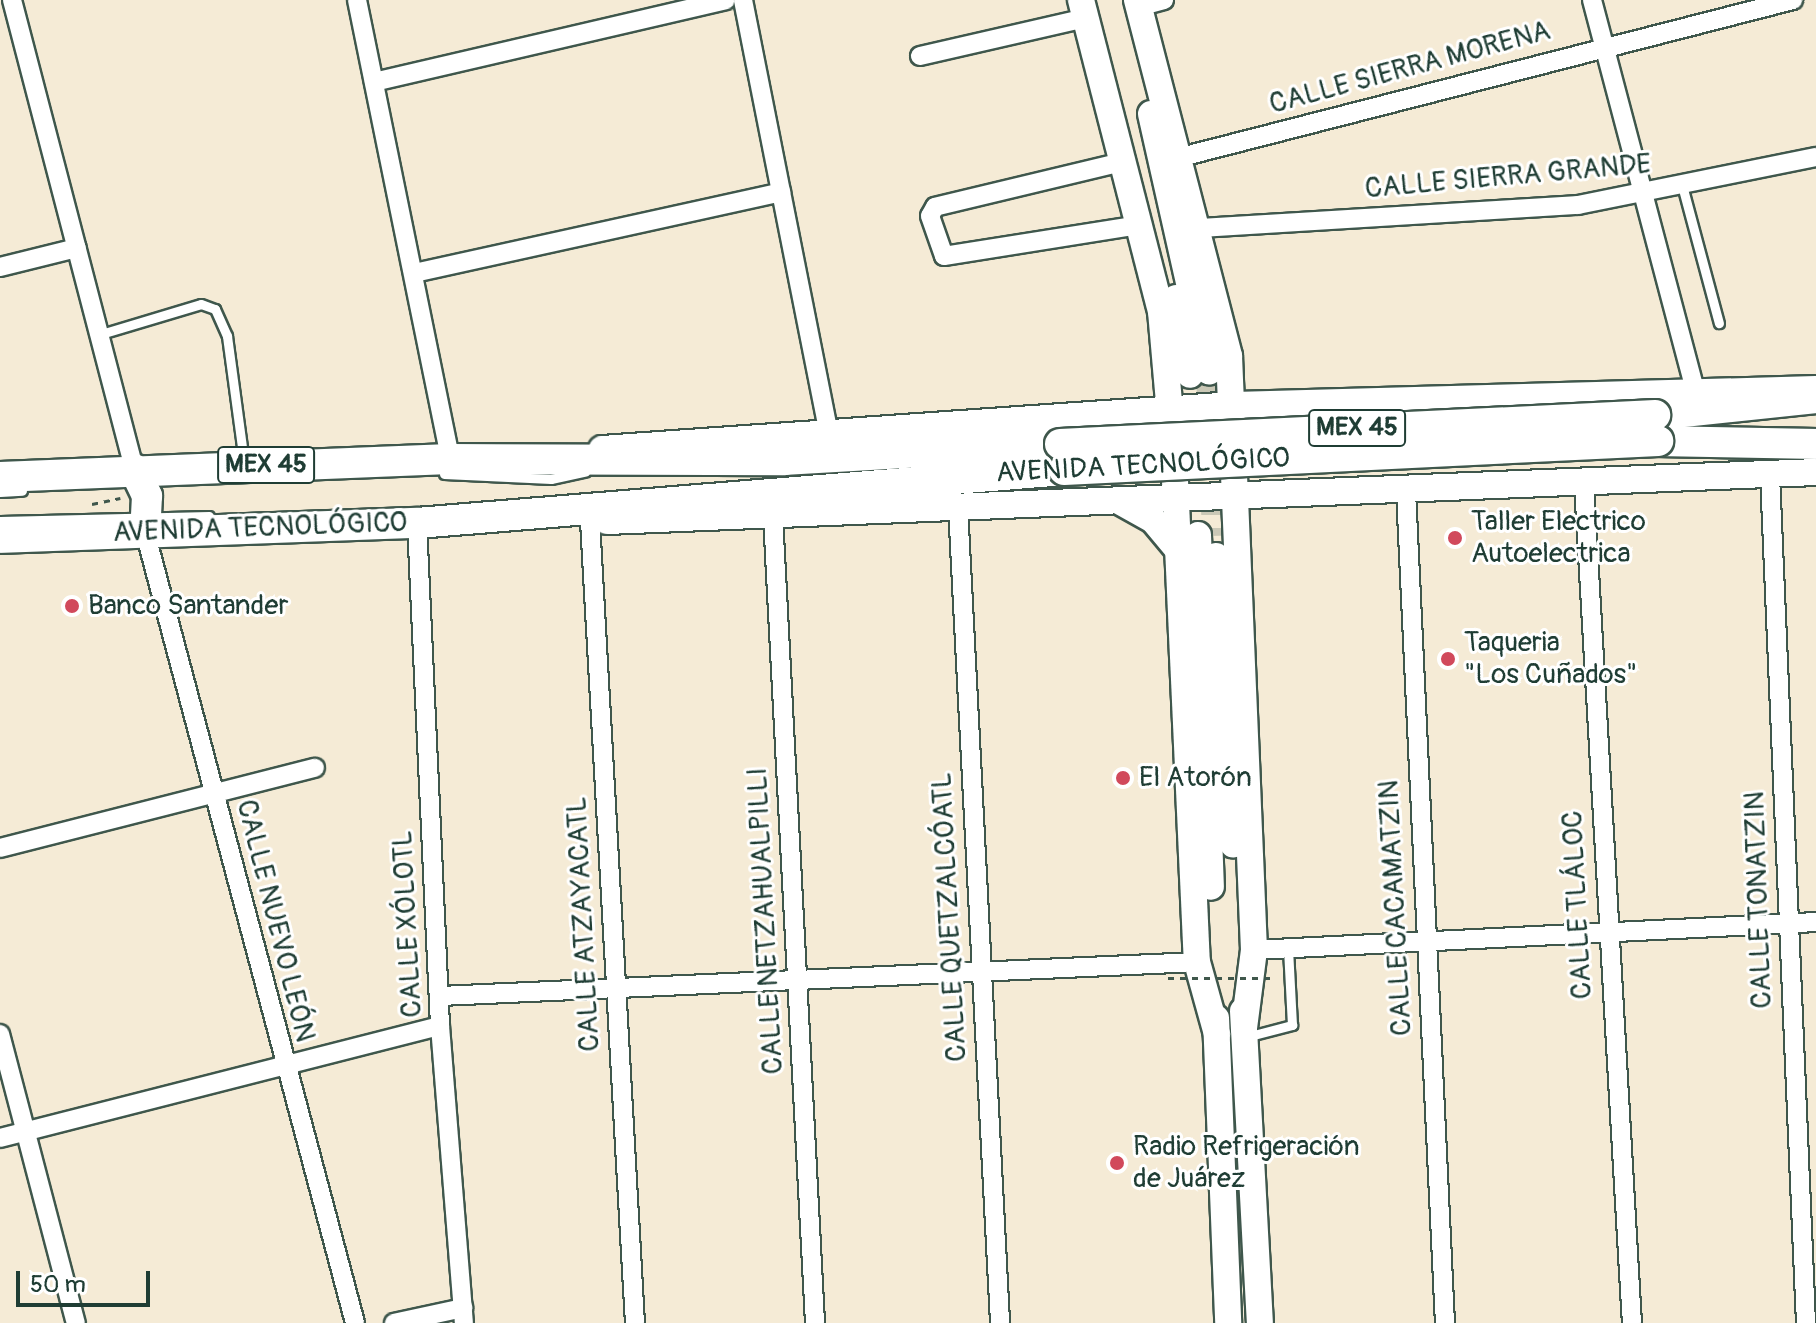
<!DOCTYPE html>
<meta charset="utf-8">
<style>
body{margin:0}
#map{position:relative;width:1816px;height:1323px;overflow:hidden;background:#f5ebd6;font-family:Pangolin,sans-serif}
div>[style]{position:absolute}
.secondary-tunnel>*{height:26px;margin-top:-13px;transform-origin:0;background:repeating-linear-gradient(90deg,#cac8b6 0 26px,transparent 0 39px)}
.path>*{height:3px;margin-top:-1.5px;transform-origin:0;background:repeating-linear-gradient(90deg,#3f574c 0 6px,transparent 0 12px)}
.roads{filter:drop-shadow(2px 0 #3f574c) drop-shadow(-2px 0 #3f574c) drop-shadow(0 2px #3f574c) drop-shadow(0 -2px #3f574c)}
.lane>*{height:9px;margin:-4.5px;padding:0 4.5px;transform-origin:4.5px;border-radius:4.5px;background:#fff}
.street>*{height:18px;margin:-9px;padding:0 9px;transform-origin:9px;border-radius:9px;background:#fff}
.secondary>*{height:26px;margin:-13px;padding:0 13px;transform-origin:13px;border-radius:13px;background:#fff}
.primary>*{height:30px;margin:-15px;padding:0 15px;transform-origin:15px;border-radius:15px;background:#fff}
.path-bridge>*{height:3px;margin-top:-1.5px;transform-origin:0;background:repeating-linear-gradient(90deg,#3f574c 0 6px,transparent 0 12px)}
.bridges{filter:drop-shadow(2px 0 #3f574c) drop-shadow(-2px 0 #3f574c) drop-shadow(0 2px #3f574c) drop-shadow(0 -2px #3f574c)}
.primary-bridge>*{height:30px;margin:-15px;padding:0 15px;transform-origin:15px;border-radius:15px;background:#fff}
.dots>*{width:22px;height:22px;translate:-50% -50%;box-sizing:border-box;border:4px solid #fff;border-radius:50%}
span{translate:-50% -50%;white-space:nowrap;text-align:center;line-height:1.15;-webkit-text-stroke:6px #fff;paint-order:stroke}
.shield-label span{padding:2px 6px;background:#fff;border:2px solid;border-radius:6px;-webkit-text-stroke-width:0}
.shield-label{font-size:26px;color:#1f3d34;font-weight:700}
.street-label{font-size:28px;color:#1f3d34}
.poi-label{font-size:28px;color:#1f3d34}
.left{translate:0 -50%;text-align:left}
.scale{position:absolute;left:16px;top:1271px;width:134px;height:36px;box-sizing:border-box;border:4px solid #1f3d34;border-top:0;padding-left:10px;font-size:24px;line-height:28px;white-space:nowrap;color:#1f3d34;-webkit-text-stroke:6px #fff;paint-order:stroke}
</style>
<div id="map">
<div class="secondary-tunnel">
<div style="left:1209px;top:372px;width:164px;rotate:87.9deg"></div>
</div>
<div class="path">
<div style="left:92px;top:504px;width:29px;rotate:-12deg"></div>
</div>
<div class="roads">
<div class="lane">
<div style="left:1683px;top:189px;width:139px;rotate:75deg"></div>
<div style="left:101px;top:334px;width:104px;rotate:-16.7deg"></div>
<div style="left:201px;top:304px;width:15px;rotate:20deg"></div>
<div style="left:215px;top:309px;width:30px;rotate:66deg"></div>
<div style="left:227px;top:336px;width:127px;rotate:82.3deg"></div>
<div style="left:444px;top:474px;width:107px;rotate:2.7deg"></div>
<div style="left:551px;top:479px;width:35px;rotate:-12deg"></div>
<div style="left:0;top:492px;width:22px;rotate:-3deg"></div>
<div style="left:0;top:521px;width:209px;rotate:-1.4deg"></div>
<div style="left:1246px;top:1037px;width:48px;rotate:-14.6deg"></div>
<div style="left:1292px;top:1025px;width:76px;rotate:-93deg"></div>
</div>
<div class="street">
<div style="left:12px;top:0;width:485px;rotate:75.4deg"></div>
<div style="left:357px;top:0;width:468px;rotate:78.5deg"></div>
<div style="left:743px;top:0;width:438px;rotate:78.8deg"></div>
<div style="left:1592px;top:0;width:400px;rotate:75.2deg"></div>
<div style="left:1138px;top:7px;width:27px;rotate:-15deg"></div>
<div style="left:920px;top:56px;width:170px;rotate:-12.9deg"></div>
<div style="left:374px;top:82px;width:361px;rotate:-13.1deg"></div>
<div style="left:1181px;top:157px;width:632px;rotate:-14.39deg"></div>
<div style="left:1122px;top:162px;width:192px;rotate:166.5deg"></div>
<div style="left:935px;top:207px;width:10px;rotate:119deg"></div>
<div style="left:930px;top:216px;width:42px;rotate:70.7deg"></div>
<div style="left:944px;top:256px;width:197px;rotate:-9deg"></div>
<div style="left:1201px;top:228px;width:378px;rotate:-3.5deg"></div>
<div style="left:1578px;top:205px;width:243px;rotate:-11.4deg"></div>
<div style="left:0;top:267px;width:79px;rotate:-13.9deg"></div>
<div style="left:414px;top:273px;width:376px;rotate:-12.4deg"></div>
<div style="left:1770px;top:475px;width:849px;rotate:87.57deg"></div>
<div style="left:1584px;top:484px;width:840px;rotate:86.73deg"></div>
<div style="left:1406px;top:491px;width:833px;rotate:87.32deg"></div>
<div style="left:958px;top:507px;width:817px;rotate:87.05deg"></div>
<div style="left:773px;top:516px;width:808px;rotate:87.02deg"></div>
<div style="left:590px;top:521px;width:803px;rotate:86.79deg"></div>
<div style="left:417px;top:523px;width:504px;rotate:87.38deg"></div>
<div style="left:440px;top:1026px;width:298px;rotate:85.4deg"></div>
<div style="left:145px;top:532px;width:818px;rotate:75.13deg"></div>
<div style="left:0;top:848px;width:325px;rotate:-14.3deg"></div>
<div style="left:1254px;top:950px;width:563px;rotate:-2.85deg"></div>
<div style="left:440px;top:996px;width:758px;rotate:-2.57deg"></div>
<div style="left:0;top:1034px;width:299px;rotate:75.3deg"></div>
<div style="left:0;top:1138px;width:454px;rotate:-14.3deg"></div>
<div style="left:394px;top:1323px;width:71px;rotate:-12.3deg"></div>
</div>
<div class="secondary">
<div style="left:1081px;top:0;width:321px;rotate:75.6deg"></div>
<div style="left:1161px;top:311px;width:115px;rotate:85deg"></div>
<div style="left:1137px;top:0;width:368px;rotate:75.5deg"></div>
<div style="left:1229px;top:356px;width:595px;rotate:87.59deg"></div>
<div style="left:1254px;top:950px;width:79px;rotate:97.3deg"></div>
<div style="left:1151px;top:114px;width:264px;rotate:77.3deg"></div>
<div style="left:1176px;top:298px;width:78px;rotate:79.7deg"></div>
<div style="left:602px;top:449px;width:634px;rotate:-3.98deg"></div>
<div style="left:1234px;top:405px;width:582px;rotate:-1.57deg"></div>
<div style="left:1175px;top:481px;width:482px;rotate:87.4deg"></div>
<div style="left:1197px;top:962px;width:75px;rotate:74.5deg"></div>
<div style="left:1117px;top:500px;width:41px;rotate:29.1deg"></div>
<div style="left:1153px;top:520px;width:38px;rotate:50deg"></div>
<div style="left:607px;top:521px;width:1210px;rotate:-2.32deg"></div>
<div style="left:1198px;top:535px;width:352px;rotate:87.9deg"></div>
<div style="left:1216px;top:556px;width:289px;rotate:86.6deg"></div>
<div style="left:1243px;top:1011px;width:312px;rotate:86.9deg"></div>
<div style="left:1216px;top:1018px;width:305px;rotate:87.7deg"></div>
</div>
<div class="primary">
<div style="left:1655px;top:415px;width:162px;rotate:-6deg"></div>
<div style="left:1658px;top:441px;width:158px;rotate:1.1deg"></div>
<div style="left:134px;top:469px;width:30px;rotate:64deg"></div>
<div style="left:147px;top:496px;width:36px;rotate:93deg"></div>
<div style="left:0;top:477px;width:450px;rotate:-2.3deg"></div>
<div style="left:450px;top:459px;width:335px;rotate:0.2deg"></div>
<div style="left:785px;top:460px;width:275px;rotate:-3.3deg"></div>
<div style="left:0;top:538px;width:417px;rotate:-2.1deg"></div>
<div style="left:417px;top:523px;width:649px;rotate:-4.68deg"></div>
</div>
</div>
<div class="path-bridge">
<div style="left:1168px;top:978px;width:103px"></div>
</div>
<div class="bridges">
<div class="primary-bridge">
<div style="left:1060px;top:444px;width:596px;rotate:-2.79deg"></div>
<div style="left:1064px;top:470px;width:595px;rotate:-2.8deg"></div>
</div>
</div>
<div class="dots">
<div style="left:1455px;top:538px;background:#d1495b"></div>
<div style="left:72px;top:606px;background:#d1495b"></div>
<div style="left:1448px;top:659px;background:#d1495b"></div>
<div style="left:1123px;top:778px;background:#d1495b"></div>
<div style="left:1117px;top:1163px;background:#d1495b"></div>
</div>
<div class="shield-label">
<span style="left:1357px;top:428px">MEX 45</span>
<span style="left:266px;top:465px">MEX 45</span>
</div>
<div class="street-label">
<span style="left:1410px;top:68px;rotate:-15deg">CALLE SIERRA MORENA</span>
<span style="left:1508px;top:177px;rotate:-5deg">CALLE SIERRA GRANDE</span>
<span style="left:1143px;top:466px;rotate:-3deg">AVENIDA TECNOLÓGICO</span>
<span style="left:260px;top:528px;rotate:-2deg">AVENIDA TECNOLÓGICO</span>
<span style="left:1759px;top:900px;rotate:-92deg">CALLE TONATZIN</span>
<span style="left:1578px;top:905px;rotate:-93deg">CALLE TLÁLOC</span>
<span style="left:1396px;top:908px;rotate:-93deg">CALLE CACAMATZIN</span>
<span style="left:950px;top:917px;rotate:-93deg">CALLE QUETZALCÓATL</span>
<span style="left:275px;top:921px;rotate:76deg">CALLE NUEVO LEÓN</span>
<span style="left:766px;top:921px;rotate:-93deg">CALLE NETZAHUALPILLI</span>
<span style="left:408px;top:924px;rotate:-93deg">CALLE XÓLOTL</span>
<span style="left:584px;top:924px;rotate:-93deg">CALLE ATZAYACATL</span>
</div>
<div class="poi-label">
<span class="left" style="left:1471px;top:538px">Taller Electrico<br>Autoelectrica</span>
<span class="left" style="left:88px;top:606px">Banco Santander</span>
<span class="left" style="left:1464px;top:659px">Taqueria<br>"Los Cuñados"</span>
<span class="left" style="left:1139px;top:778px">El Atorón</span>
<span class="left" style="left:1133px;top:1163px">Radio Refrigeración<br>de Juárez</span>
</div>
<div class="scale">50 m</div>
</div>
